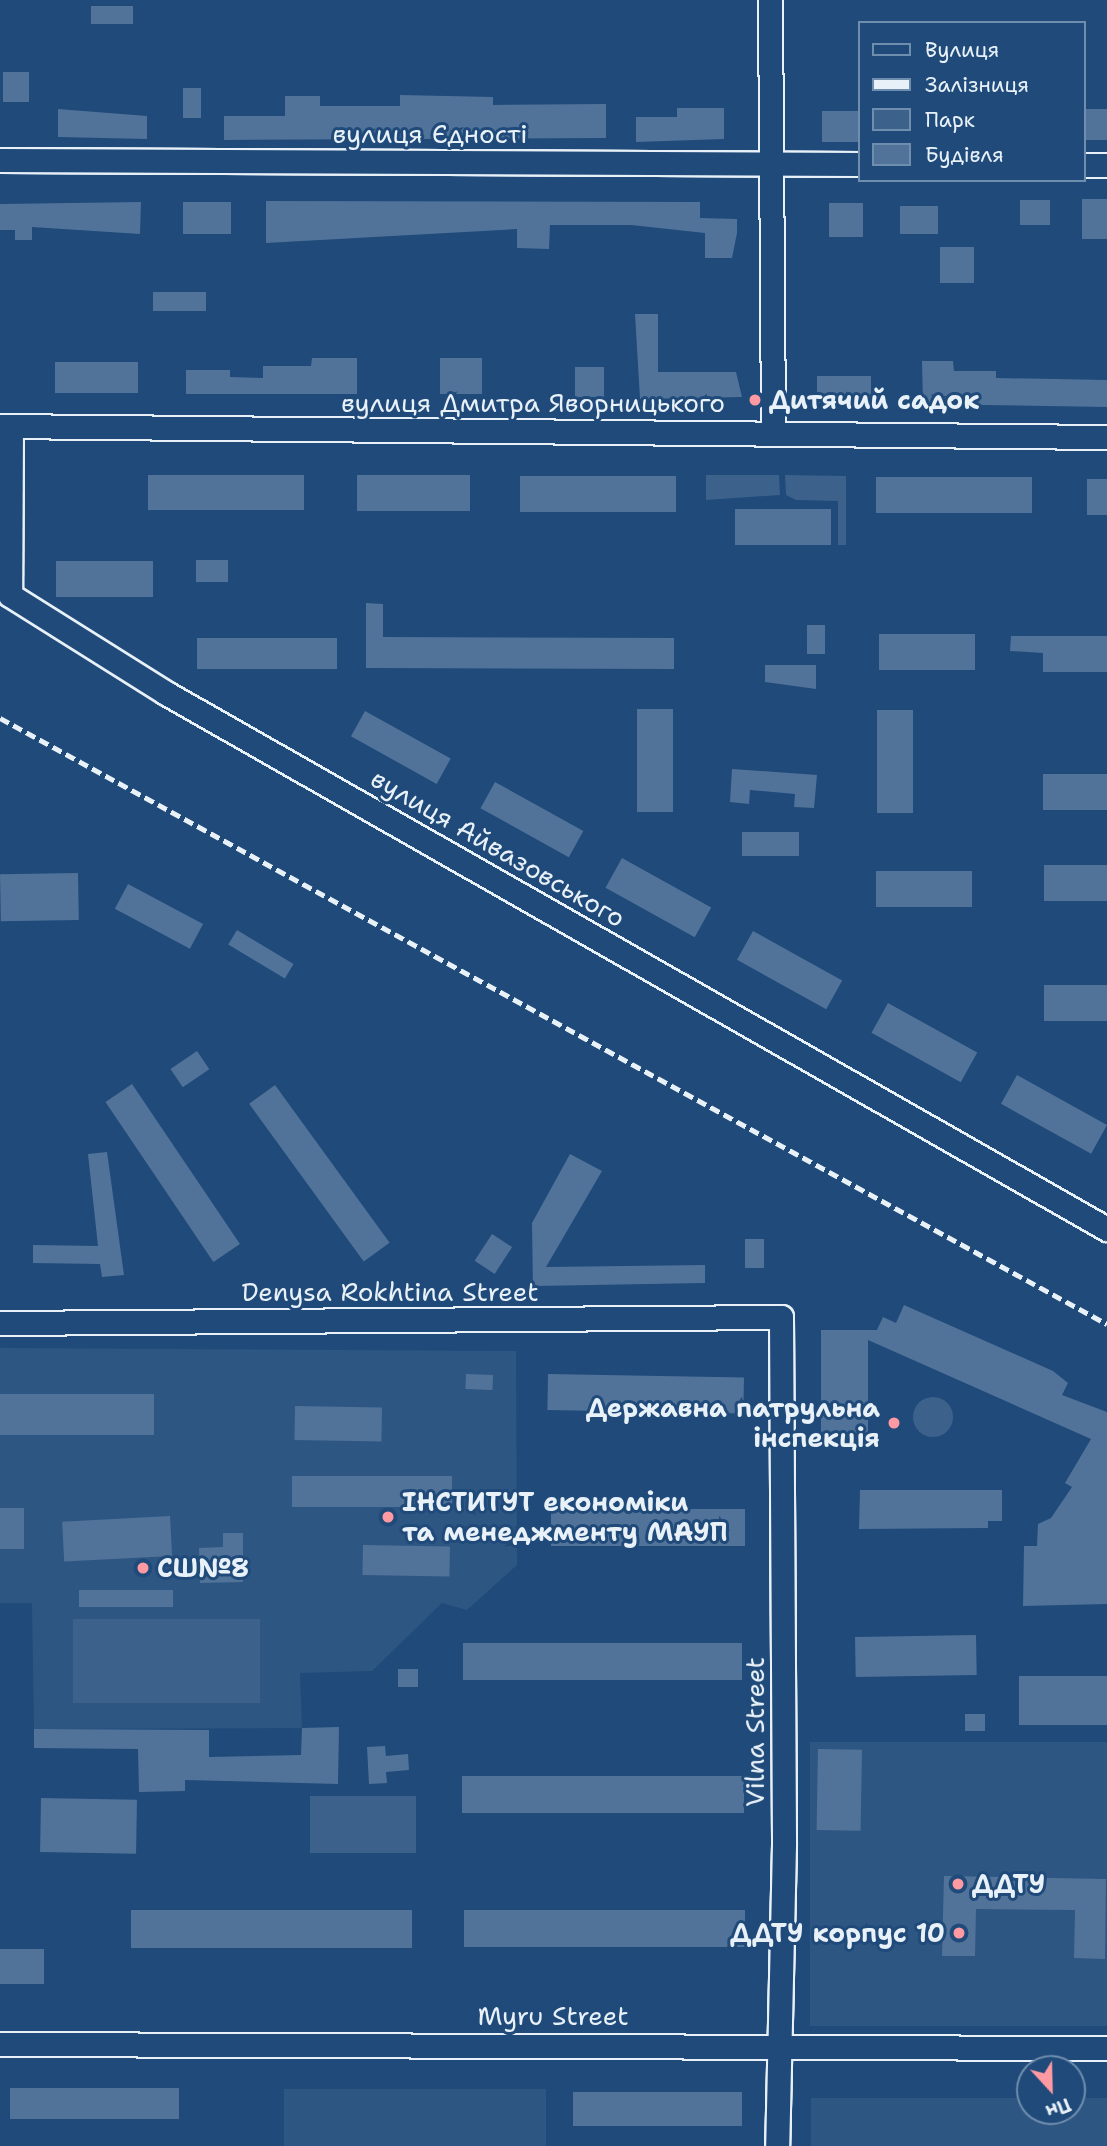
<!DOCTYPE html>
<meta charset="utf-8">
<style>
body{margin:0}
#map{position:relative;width:1107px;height:2146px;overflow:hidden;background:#1f4a7a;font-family:"Shantell Sans",sans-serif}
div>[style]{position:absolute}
.built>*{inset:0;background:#2e5683;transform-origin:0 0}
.green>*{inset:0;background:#3c628c;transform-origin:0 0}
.round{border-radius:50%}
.building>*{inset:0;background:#517399;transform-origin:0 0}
.roads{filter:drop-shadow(2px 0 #e8f1f8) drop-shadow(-2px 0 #e8f1f8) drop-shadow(0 2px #e8f1f8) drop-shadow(0 -2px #e8f1f8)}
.minor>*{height:23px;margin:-11.5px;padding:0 11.5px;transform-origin:11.5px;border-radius:11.5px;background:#1f4a7a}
.rail>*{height:5px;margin-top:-2.5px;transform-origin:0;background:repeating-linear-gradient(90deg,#e8f1f8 0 10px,transparent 0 15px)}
.dots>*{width:19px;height:19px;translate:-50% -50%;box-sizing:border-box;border:4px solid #1f4a7a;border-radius:50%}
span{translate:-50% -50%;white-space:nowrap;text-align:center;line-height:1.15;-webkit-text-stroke:6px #1f4a7a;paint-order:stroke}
.street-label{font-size:26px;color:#e8f1f8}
.poi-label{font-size:26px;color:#e8f1f8;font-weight:700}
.left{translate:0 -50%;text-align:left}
.right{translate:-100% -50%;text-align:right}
.legend{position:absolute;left:858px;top:21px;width:228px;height:161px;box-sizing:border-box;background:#1f4a7a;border:2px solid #6f8dac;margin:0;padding:9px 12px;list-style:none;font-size:21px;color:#e8f1f8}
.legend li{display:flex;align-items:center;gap:14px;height:35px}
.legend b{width:35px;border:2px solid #6f8dac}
.north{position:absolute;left:1016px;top:2055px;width:70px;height:70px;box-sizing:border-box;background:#1f4a7a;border:2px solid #6f8dac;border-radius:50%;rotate:158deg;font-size:19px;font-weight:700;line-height:28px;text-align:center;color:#e8f1f8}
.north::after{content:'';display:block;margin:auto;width:24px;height:32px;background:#ff9aa2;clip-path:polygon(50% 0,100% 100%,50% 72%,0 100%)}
</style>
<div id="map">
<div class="built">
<div style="clip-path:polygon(0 1348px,516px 1351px,517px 1565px,467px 1610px,442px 1603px,372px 1671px,300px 1673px,302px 1728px,34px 1729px,32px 1603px,0 1603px)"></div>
<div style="left:810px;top:1742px;width:297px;height:284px"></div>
<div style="left:284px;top:2089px;width:262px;height:57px"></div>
<div style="clip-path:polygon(811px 2098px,1030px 2098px,1030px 2111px,1072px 2111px,1072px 2098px,1107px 2098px,1107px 2146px,811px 2146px)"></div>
</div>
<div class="green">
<div style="clip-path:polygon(706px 475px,779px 475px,780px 495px,706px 500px)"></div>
<div style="clip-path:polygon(785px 475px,846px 476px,846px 545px,838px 545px,838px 501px,796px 500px,786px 495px)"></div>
<div class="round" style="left:913px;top:1397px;width:40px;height:40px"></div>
<div style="left:73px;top:1619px;width:187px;height:84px"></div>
<div style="left:416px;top:1796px;width:57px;height:106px;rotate:90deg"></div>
</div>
<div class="building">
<div style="left:133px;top:6px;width:18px;height:42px;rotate:90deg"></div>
<div style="left:3px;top:72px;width:26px;height:30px"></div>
<div style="left:183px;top:88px;width:18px;height:30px"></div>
<div style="clip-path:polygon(400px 95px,493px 97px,493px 105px,606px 104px,606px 138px,224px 140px,224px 116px,285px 116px,285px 96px,320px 96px,320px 106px,400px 106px)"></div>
<div style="clip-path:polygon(677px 108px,724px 108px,724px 139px,636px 142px,636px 117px,677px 117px)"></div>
<div style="clip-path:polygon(58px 109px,147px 116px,147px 139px,58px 137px)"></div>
<div style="left:1084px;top:109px;width:23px;height:31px"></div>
<div style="left:860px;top:111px;width:31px;height:38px;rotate:90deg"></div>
<div style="left:1107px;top:199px;width:40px;height:25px;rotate:90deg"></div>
<div style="left:1020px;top:200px;width:30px;height:25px"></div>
<div style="clip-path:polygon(266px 201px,700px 202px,700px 218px,737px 219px,737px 233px,732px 258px,705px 258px,705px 233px,631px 225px,550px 225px,549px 249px,517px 248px,517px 229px,266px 243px)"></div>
<div style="clip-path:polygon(141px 202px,140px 234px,32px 227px,32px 240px,15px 240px,15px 230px,0 230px,0 204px)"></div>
<div style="left:183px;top:202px;width:48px;height:32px"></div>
<div style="left:829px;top:203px;width:34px;height:34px"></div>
<div style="left:900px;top:206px;width:38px;height:28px"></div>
<div style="left:940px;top:247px;width:34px;height:36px"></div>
<div style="left:153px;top:292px;width:53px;height:19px"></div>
<div style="clip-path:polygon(635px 314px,658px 314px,658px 372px,736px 372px,742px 397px,640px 399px)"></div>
<div style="clip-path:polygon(312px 358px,357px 358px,357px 394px,186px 394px,186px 370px,230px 370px,230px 377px,263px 378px,263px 366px,311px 366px)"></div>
<div style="left:440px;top:358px;width:42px;height:36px"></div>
<div style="clip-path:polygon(922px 361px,953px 361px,954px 371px,996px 371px,996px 378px,1107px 380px,1107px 407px,923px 404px)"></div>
<div style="left:138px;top:362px;width:31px;height:83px;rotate:90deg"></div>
<div style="left:575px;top:367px;width:29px;height:30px"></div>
<div style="left:817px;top:376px;width:54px;height:27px"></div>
<div style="left:148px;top:475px;width:156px;height:35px"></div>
<div style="left:357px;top:475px;width:113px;height:36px"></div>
<div style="left:520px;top:476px;width:156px;height:36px"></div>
<div style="left:876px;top:477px;width:156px;height:36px"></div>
<div style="left:1087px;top:479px;width:20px;height:36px"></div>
<div style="left:735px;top:509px;width:96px;height:36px"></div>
<div style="left:196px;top:560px;width:32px;height:22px"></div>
<div style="left:56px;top:561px;width:97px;height:36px"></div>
<div style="clip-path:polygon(366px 603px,383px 604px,383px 637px,674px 638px,674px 669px,366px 668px)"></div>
<div style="left:807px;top:625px;width:18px;height:29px"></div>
<div style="left:879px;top:634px;width:96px;height:36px"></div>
<div style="clip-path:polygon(1011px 636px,1107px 636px,1107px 672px,1043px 672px,1043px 653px,1010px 651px)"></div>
<div style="left:197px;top:638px;width:140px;height:31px"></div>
<div style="clip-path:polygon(765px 665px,816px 665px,816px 689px,765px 682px)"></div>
<div style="left:637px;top:709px;width:36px;height:103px"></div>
<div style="left:877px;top:710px;width:36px;height:103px"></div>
<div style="left:365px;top:711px;width:98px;height:29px;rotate:29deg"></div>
<div style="clip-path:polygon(732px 769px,817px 775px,814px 808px,794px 807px,795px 794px,750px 790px,749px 804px,730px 802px)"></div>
<div style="left:1043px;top:774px;width:64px;height:36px"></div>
<div style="left:495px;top:782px;width:101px;height:30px;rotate:29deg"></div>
<div style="left:742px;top:832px;width:57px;height:24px"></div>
<div style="left:622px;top:858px;width:102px;height:34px;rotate:29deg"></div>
<div style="left:1044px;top:865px;width:63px;height:36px"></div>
<div style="left:876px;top:871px;width:96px;height:36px"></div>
<div style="left:78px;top:873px;width:47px;height:78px;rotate:89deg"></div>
<div style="left:128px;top:884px;width:85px;height:28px;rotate:28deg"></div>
<div style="left:237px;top:930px;width:66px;height:17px;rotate:31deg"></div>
<div style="left:753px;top:931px;width:102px;height:33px;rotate:29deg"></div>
<div style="left:1044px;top:985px;width:63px;height:36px"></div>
<div style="left:888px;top:1003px;width:102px;height:34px;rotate:29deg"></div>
<div style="left:197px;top:1051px;width:22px;height:32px;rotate:56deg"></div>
<div style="left:1017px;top:1075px;width:103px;height:33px;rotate:29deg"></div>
<div style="left:132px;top:1084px;width:193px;height:32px;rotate:56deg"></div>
<div style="left:275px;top:1085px;width:195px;height:32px;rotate:54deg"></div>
<div style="clip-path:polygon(107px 1152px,124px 1275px,102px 1277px,100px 1264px,33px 1263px,33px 1245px,98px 1246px,88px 1154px)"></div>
<div style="clip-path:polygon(570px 1154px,602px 1171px,546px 1267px,705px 1265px,705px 1283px,536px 1286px,533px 1291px,532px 1223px)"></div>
<div style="left:492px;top:1234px;width:24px;height:32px;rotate:33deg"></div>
<div style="left:745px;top:1239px;width:19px;height:29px"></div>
<div style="clip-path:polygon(904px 1305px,1053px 1371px,1068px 1383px,1062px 1395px,1107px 1412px,1107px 1604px,1023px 1606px,1024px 1546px,1037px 1546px,1038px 1524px,1051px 1518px,1072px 1487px,1065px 1483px,1091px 1439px,868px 1340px,868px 1436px,821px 1437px,821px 1330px,877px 1330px,883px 1317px,896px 1323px)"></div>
<div style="left:466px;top:1374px;width:27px;height:15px;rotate:2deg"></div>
<div style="left:548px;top:1374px;width:196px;height:36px;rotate:1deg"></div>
<div style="left:154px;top:1394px;width:41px;height:154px;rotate:90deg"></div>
<div style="left:295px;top:1406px;width:87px;height:34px;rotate:1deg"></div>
<div style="left:292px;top:1476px;width:160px;height:31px"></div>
<div style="clip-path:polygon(860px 1490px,1002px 1490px,1002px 1521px,988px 1521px,988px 1528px,859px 1529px)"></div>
<div style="left:0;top:1508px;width:24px;height:41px"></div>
<div style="left:745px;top:1509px;width:37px;height:194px;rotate:90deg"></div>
<div style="left:170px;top:1516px;width:40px;height:108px;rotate:87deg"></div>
<div style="clip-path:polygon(223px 1533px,243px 1533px,243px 1582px,200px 1583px,199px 1548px,223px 1547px)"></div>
<div style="left:363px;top:1545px;width:87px;height:30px;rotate:1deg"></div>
<div style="left:79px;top:1590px;width:94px;height:17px"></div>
<div style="left:976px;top:1635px;width:40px;height:121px;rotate:89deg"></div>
<div style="left:742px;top:1643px;width:37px;height:279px;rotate:90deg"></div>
<div style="left:418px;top:1669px;width:18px;height:20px;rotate:90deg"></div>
<div style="left:1019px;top:1676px;width:88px;height:49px"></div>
<div style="left:965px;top:1714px;width:20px;height:17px"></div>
<div style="clip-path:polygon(339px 1727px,338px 1784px,185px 1780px,185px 1791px,139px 1792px,138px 1749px,34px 1748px,34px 1729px,209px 1730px,209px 1757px,301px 1755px,302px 1728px)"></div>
<div style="clip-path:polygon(385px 1746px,386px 1756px,408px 1754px,409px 1770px,386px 1772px,387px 1783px,369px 1784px,367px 1747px)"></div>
<div style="left:818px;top:1749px;width:44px;height:81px;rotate:1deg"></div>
<div style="left:744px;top:1776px;width:37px;height:282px;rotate:90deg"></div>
<div style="left:41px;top:1798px;width:96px;height:54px;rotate:1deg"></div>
<div style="clip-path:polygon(944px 1876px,1106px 1879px,1105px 1959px,1074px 1958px,1075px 1910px,976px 1909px,975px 1956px,942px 1956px)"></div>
<div style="left:412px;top:1910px;width:38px;height:281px;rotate:90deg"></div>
<div style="left:464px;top:1910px;width:281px;height:37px"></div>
<div style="left:0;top:1949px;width:44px;height:35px"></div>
<div style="left:10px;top:2088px;width:169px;height:31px"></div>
<div style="left:573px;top:2092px;width:169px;height:34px"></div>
</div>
<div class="roads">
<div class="minor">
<div style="left:770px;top:0;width:433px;rotate:89.6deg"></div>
<div style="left:0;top:160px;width:860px;rotate:0.27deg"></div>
<div style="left:1084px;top:165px;width:23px"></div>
<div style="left:0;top:426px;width:1107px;rotate:0.57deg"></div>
<div style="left:11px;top:427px;width:168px;rotate:90.3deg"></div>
<div style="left:10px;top:595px;width:184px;rotate:32.1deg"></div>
<div style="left:166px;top:693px;width:1083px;rotate:29.67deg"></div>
<div style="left:0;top:1323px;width:781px;rotate:-0.44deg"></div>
<div style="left:781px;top:1317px;width:528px;rotate:89.67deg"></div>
<div style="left:784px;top:1845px;width:301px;rotate:91.3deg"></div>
<div style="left:0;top:2044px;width:1107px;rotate:0.21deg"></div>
</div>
</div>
<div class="rail">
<div style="left:0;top:718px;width:1262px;rotate:28.7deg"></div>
</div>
<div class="dots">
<div style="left:755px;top:400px;background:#ff9aa2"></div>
<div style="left:894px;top:1423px;background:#ff9aa2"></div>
<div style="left:388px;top:1517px;background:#ff9aa2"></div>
<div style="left:143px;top:1568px;background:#ff9aa2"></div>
<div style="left:958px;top:1884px;background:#ff9aa2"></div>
<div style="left:959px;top:1933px;background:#ff9aa2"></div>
</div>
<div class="street-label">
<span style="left:430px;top:134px">вулиця Єдності</span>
<span style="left:533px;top:403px">вулиця Дмитра Яворницького</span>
<span style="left:498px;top:848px;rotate:30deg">вулиця Айвазовського</span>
<span style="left:390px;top:1292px">Denysa Rokhtina Street</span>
<span style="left:755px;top:1732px;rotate:-90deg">Vilna Street</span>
<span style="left:553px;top:2016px">Myru Street</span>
</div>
<div class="poi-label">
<span class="left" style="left:769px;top:400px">Дитячий садок</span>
<span class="right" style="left:880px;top:1423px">Державна патрульна<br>інспекція</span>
<span class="left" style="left:402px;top:1517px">ІНСТИТУТ економіки<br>та менеджменту МАУП</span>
<span class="left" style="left:157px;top:1568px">СШ№8</span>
<span class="left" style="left:972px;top:1884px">ДДТУ</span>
<span class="right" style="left:945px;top:1933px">ДДТУ корпус 10</span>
</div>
<ul class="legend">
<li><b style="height:9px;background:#1f4a7a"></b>Вулиця</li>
<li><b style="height:9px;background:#e8f1f8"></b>Залізниця</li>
<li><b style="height:19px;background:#3c628c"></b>Парк</li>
<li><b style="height:19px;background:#517399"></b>Будівля</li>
</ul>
<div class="north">Пн</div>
</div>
